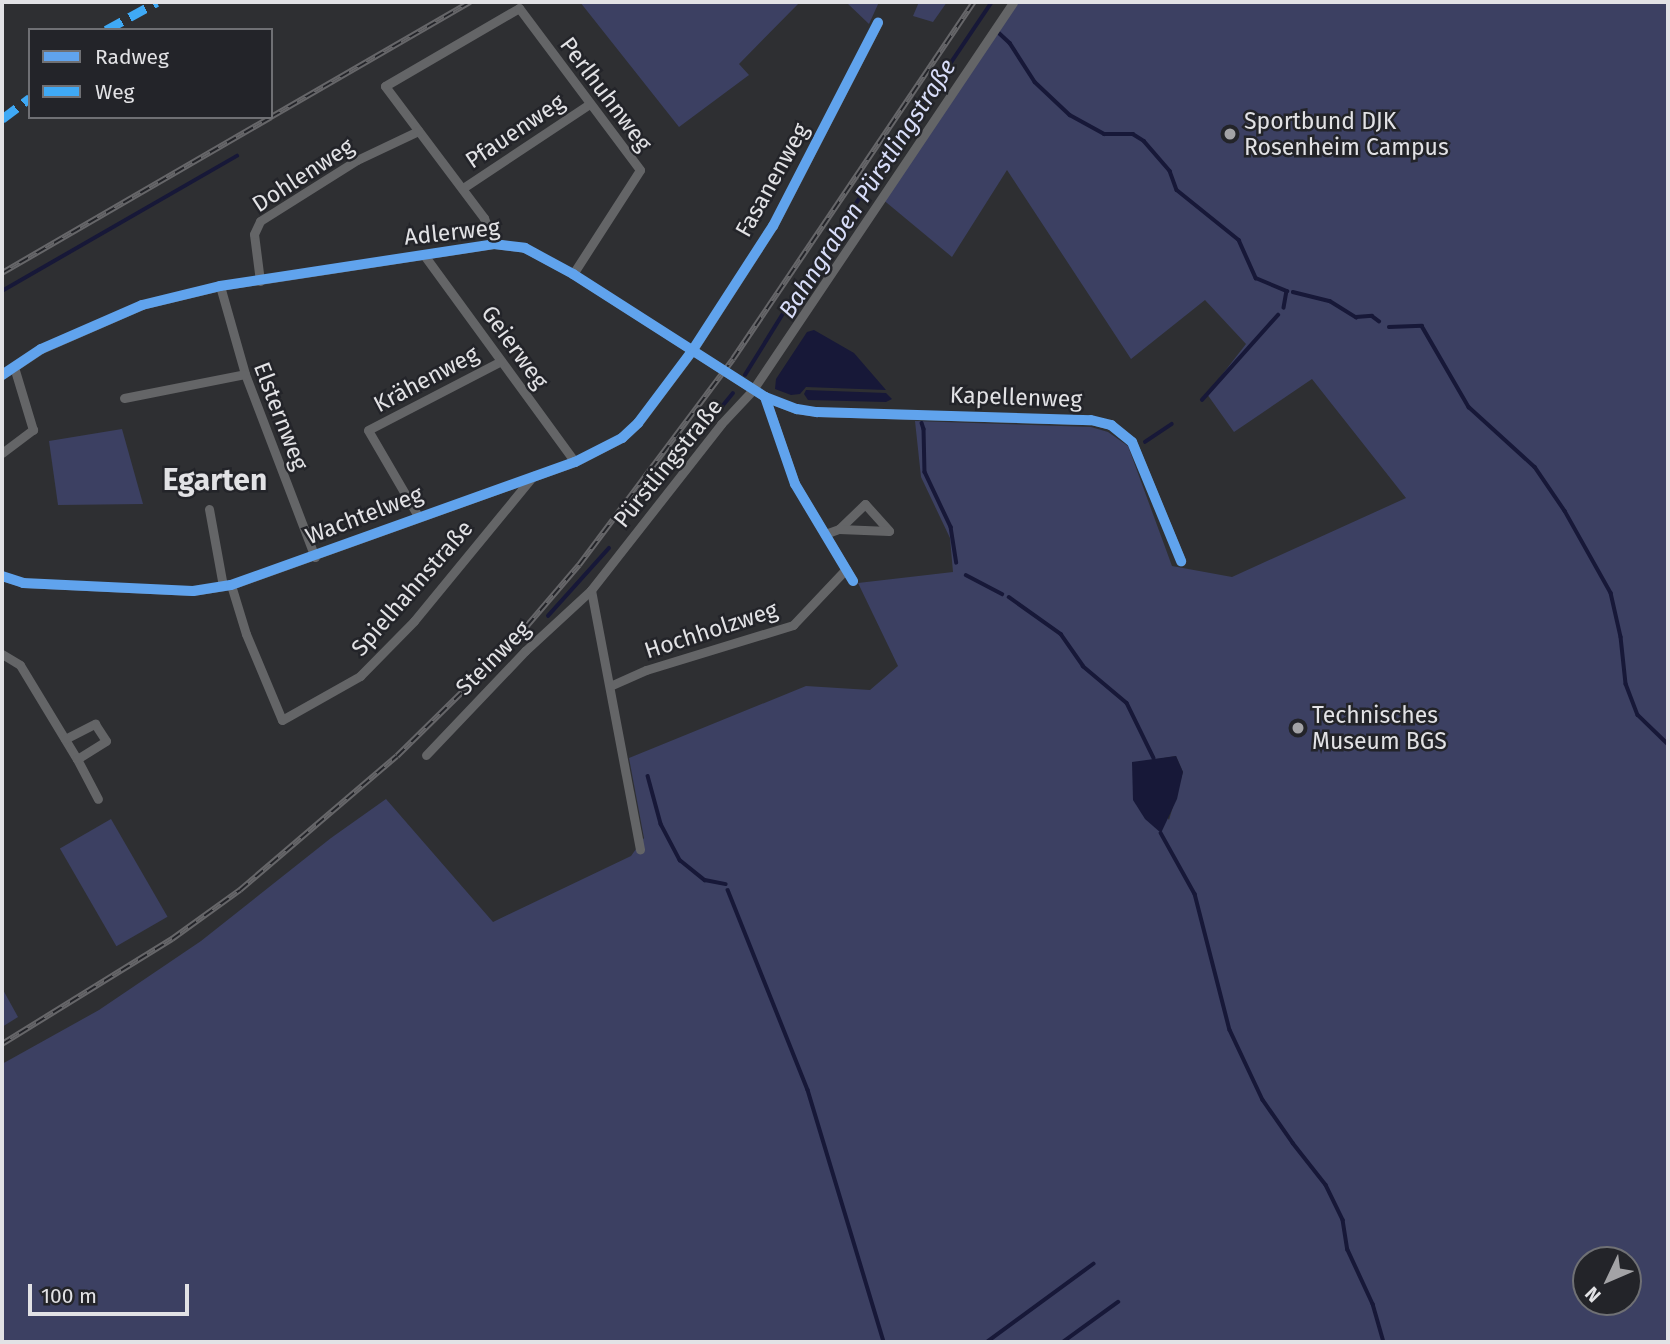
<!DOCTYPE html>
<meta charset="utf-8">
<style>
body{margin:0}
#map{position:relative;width:1670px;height:1344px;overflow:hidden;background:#2e2f32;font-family:"Fira Sans",sans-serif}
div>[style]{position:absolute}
.green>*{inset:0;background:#3c4062;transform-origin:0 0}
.water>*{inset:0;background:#171838}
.stream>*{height:3.5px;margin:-1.75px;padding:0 1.75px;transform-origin:1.75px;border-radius:1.75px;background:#171838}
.street>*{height:9px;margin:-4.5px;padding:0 4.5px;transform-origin:4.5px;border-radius:4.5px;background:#646567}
.rail>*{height:6px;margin-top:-3px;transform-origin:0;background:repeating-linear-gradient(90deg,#232429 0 10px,#666669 0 20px);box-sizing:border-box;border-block:2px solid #666669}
.quiet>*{height:9px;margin-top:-4.5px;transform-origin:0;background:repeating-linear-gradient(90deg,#3fa9f5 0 18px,transparent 0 27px)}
.cycleway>*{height:10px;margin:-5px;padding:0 5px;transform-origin:5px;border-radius:5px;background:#60a3ed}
.dots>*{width:19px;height:19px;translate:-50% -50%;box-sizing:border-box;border:4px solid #232429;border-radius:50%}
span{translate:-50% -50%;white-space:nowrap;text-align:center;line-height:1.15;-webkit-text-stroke:5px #232429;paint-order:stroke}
.street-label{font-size:23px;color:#e2e2e5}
.poi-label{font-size:23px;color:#e2e2e5}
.left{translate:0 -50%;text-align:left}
.water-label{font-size:24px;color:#d8ddf9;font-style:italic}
.district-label{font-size:30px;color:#e2e2e5;font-weight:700}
.frame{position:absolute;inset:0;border:4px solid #e2e2e5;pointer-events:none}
.legend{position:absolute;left:28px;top:28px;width:245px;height:91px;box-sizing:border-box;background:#232429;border:2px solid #6f7074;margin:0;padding:9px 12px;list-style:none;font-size:21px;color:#e2e2e5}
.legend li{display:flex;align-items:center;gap:14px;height:35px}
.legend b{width:35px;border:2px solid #6f7074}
.north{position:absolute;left:1572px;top:1246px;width:70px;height:70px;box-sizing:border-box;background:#232429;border:2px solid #6f7074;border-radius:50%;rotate:226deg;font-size:19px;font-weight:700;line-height:28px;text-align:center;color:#e2e2e5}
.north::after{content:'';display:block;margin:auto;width:24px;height:32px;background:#a3a3a6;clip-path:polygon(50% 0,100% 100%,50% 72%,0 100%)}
.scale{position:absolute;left:28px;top:1284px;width:161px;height:32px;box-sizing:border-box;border:4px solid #e2e2e5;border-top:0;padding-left:9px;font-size:21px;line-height:24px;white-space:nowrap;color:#e2e2e5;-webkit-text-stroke:5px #232429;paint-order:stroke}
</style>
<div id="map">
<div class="green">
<div style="clip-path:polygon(580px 2px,800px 2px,739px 64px,749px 75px,679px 127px)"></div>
<div style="clip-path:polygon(846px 2px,879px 2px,869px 24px)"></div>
<div style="clip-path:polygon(919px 2px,947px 2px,933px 22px,913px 16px)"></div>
<div style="clip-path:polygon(evenodd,1013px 2px,1668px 2px,1668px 1342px,2px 1342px,2px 1064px,99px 1010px,201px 941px,331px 838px,386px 799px,493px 922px,631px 856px,644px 838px,629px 758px,806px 686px,870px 690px,898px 666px,858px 583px,953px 572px,950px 538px,921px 477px,915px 421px,1091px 427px,1108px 432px,1128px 446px,1172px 566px,1232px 577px,1406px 498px,1312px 379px,1234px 432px,1207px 394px,1246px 344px,1205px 300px,1131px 359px,1007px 170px,952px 257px,881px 198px,1013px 2px,1176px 756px,1183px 772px,1169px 820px,1132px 763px,1176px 756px,1013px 2px,1586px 1260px,1628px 1260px,1628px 1302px,1586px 1302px,1586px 1260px)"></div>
<div style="clip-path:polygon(122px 429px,143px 504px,58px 505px,49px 441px)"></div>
<div style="left:111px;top:819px;width:113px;height:59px;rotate:60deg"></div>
<div style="clip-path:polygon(2px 988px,18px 1017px,2px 1027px)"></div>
</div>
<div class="water">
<div style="clip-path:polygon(814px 330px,854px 353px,886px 390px,806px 387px,800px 394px,791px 395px,775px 389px,776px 379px,807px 332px)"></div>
<div style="clip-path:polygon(806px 390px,886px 393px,892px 399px,886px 402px,808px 400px,804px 394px)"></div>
<div style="clip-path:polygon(1176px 756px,1183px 772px,1177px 799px,1161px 833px,1145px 819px,1133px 800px,1132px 762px)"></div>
</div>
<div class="stream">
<div style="left:996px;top:30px;width:19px;rotate:43deg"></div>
<div style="left:1010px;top:43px;width:46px;rotate:57.3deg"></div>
<div style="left:1035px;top:82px;width:48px;rotate:43.3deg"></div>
<div style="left:1070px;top:115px;width:39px;rotate:29deg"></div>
<div style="left:1104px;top:134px;width:29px"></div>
<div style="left:1133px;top:134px;width:13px;rotate:32deg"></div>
<div style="left:1144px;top:141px;width:40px;rotate:49deg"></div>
<div style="left:1170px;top:171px;width:20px;rotate:70deg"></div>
<div style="left:1177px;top:190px;width:80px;rotate:38.9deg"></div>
<div style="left:1239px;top:240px;width:42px;rotate:65.9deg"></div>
<div style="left:1256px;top:278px;width:34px;rotate:23deg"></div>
<div style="left:1287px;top:291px;width:17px;rotate:100deg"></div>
<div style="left:2px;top:291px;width:271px;rotate:-29.9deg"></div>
<div style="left:1293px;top:292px;width:38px;rotate:14deg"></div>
<div style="left:1330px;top:301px;width:31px;rotate:32deg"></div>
<div style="left:1356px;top:317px;width:16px;rotate:-4deg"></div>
<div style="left:1372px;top:316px;width:9px;rotate:36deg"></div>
<div style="left:1389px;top:327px;width:33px;rotate:-2deg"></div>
<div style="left:1422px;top:326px;width:94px;rotate:59.9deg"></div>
<div style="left:1469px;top:407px;width:89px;rotate:42.3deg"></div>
<div style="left:1535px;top:467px;width:53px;rotate:55.7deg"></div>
<div style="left:1565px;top:511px;width:94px;rotate:60.7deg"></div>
<div style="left:1611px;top:593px;width:45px;rotate:77.2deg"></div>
<div style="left:1621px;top:637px;width:47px;rotate:83.9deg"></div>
<div style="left:1626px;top:684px;width:33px;rotate:69deg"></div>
<div style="left:1638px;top:715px;width:42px;rotate:44deg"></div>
<div style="left:745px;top:375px;width:102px;rotate:-58.2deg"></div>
<div style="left:799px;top:288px;width:345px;rotate:-56deg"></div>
<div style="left:1202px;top:400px;width:114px;rotate:-48.2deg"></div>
<div style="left:922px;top:423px;width:6px;rotate:72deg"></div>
<div style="left:924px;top:429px;width:43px;rotate:88.7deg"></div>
<div style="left:925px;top:472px;width:61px;rotate:64.7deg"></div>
<div style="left:951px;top:527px;width:36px;rotate:81deg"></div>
<div style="left:1145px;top:442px;width:32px;rotate:-34deg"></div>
<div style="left:667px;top:474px;width:104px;rotate:-50.8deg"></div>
<div style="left:966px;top:575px;width:41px;rotate:27.8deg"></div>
<div style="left:1009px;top:597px;width:64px;rotate:35.4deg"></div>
<div style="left:1061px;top:634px;width:39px;rotate:55deg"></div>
<div style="left:1083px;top:666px;width:57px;rotate:40.1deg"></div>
<div style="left:1127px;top:703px;width:61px;rotate:63.9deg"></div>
<div style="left:548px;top:616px;width:91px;rotate:-48.1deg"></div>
<div style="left:648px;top:776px;width:50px;rotate:74.8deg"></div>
<div style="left:661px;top:824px;width:41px;rotate:62.2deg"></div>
<div style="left:680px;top:860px;width:32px;rotate:39deg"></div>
<div style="left:705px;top:880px;width:21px;rotate:11deg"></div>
<div style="left:1161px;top:833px;width:70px;rotate:60.9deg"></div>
<div style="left:1195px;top:894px;width:140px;rotate:75.6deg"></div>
<div style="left:1230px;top:1030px;width:77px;rotate:64.8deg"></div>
<div style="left:1263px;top:1100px;width:52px;rotate:55.1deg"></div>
<div style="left:1293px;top:1143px;width:53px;rotate:51.8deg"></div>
<div style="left:1326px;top:1185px;width:39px;rotate:64deg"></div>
<div style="left:1343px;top:1220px;width:30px;rotate:81deg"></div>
<div style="left:1348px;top:1250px;width:60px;rotate:65.2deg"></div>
<div style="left:1373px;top:1304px;width:40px;rotate:74deg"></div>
<div style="left:728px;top:890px;width:215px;rotate:68.2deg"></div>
<div style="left:808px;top:1090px;width:263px;rotate:73.2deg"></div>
<div style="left:987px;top:1342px;width:132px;rotate:-36.3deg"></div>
<div style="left:1063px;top:1342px;width:68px;rotate:-36deg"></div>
</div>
<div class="street">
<div style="left:463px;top:188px;width:150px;rotate:-33.6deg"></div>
<div style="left:494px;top:244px;width:28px;rotate:-111deg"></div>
<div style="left:484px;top:218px;width:165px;rotate:-126.9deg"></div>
<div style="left:385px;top:86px;width:155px;rotate:-30.2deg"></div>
<div style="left:519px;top:8px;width:202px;rotate:53.2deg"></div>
<div style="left:640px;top:170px;width:124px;rotate:122.8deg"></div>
<div style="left:424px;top:255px;width:256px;rotate:53.9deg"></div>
<div style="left:260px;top:281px;width:47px;rotate:-97.3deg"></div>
<div style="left:254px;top:234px;width:14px;rotate:-65deg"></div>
<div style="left:260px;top:221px;width:115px;rotate:-32.2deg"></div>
<div style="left:357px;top:160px;width:68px;rotate:-25.4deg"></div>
<div style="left:220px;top:286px;width:91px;rotate:74.1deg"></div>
<div style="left:245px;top:374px;width:196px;rotate:69.1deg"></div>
<div style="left:2px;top:375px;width:47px;rotate:-33.7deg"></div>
<div style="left:41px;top:349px;width:110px;rotate:-23.5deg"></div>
<div style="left:142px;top:305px;width:80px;rotate:-13.7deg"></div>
<div style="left:220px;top:286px;width:277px;rotate:-8.7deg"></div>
<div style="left:494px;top:244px;width:31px;rotate:7deg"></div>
<div style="left:525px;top:248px;width:55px;rotate:28.4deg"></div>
<div style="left:573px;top:274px;width:228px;rotate:32.6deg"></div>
<div style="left:765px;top:397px;width:92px;rotate:71deg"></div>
<div style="left:795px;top:484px;width:113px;rotate:59.1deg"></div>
<div style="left:765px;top:397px;width:34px;rotate:21deg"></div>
<div style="left:797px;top:409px;width:20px;rotate:9deg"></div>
<div style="left:817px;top:412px;width:274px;rotate:1.7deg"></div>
<div style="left:1091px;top:420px;width:21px;rotate:14deg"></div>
<div style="left:1111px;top:425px;width:27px;rotate:39deg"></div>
<div style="left:1132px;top:442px;width:129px;rotate:67.6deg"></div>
<div style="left:124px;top:398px;width:123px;rotate:-11.2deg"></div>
<div style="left:2px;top:453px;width:39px;rotate:-37deg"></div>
<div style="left:33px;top:430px;width:66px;rotate:-106.8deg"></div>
<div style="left:209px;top:509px;width:78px;rotate:79.7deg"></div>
<div style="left:418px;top:516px;width:99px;rotate:-120.2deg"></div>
<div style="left:368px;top:430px;width:150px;rotate:-27.4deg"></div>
<div style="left:825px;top:534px;width:15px;rotate:-20deg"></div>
<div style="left:839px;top:529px;width:36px;rotate:-44deg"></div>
<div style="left:865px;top:504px;width:36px;rotate:48deg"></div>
<div style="left:889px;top:531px;width:50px;rotate:-177.7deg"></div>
<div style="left:2px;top:576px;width:22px;rotate:18deg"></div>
<div style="left:23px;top:583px;width:170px;rotate:2.7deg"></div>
<div style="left:193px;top:591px;width:38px;rotate:-9deg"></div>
<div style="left:231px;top:585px;width:365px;rotate:-19.7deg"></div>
<div style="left:575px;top:462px;width:53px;rotate:-27.1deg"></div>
<div style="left:622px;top:438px;width:22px;rotate:-43deg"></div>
<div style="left:638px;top:423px;width:90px;rotate:-53.1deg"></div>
<div style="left:692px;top:351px;width:149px;rotate:-57.1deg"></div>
<div style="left:773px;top:226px;width:229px;rotate:-62.7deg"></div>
<div style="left:231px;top:585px;width:51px;rotate:73deg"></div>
<div style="left:246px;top:634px;width:93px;rotate:67.3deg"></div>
<div style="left:282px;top:720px;width:90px;rotate:-29.4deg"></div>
<div style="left:360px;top:676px;width:77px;rotate:-45.5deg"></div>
<div style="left:414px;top:621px;width:188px;rotate:-50.6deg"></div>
<div style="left:591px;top:590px;width:264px;rotate:79.3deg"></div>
<div style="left:2px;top:654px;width:21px;rotate:31deg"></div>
<div style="left:20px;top:665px;width:110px;rotate:58.8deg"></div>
<div style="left:77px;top:759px;width:45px;rotate:62.3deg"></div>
<div style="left:610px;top:686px;width:39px;rotate:-24deg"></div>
<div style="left:646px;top:670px;width:154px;rotate:-17deg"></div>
<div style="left:793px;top:625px;width:77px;rotate:-46.6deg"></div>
<div style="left:65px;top:739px;width:34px;rotate:-27deg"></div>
<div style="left:95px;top:724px;width:20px;rotate:57deg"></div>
<div style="left:106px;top:741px;width:34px;rotate:148deg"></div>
<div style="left:426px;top:755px;width:144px;rotate:-46.4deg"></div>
<div style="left:525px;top:651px;width:90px;rotate:-42.7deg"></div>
<div style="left:591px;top:590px;width:211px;rotate:-51.9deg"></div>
<div style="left:721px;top:424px;width:45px;rotate:-46.8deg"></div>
<div style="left:752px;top:391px;width:468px;rotate:-56.1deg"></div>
</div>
<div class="rail">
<div style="left:271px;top:117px;width:230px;rotate:-30deg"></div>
<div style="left:2px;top:273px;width:311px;rotate:-30.1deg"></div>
<div style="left:2px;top:1044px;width:200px;rotate:-31.7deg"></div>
<div style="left:172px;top:939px;width:84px;rotate:-35.8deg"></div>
<div style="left:240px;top:890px;width:206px;rotate:-40.5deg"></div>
<div style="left:397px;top:756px;width:164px;rotate:-44.5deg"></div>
<div style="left:514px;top:641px;width:100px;rotate:-49.5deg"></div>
<div style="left:579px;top:565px;width:257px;rotate:-53.2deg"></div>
<div style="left:733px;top:359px;width:431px;rotate:-56deg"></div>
</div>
<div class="quiet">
<div style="left:106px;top:30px;width:58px;rotate:-28.8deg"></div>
<div style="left:2px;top:119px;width:35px;rotate:-37deg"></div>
</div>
<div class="cycleway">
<div style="left:2px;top:375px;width:47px;rotate:-33.7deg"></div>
<div style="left:41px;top:349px;width:110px;rotate:-23.5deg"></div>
<div style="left:142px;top:305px;width:80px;rotate:-13.7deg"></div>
<div style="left:220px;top:286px;width:277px;rotate:-8.7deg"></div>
<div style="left:494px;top:244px;width:31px;rotate:7deg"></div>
<div style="left:525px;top:248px;width:55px;rotate:28.4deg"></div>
<div style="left:573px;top:274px;width:228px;rotate:32.6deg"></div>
<div style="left:765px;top:397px;width:92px;rotate:71deg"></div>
<div style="left:795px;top:484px;width:113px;rotate:59.1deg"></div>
<div style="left:765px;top:397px;width:34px;rotate:21deg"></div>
<div style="left:797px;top:409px;width:20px;rotate:9deg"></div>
<div style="left:817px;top:412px;width:274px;rotate:1.7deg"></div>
<div style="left:1091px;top:420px;width:21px;rotate:14deg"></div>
<div style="left:1111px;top:425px;width:27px;rotate:39deg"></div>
<div style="left:1132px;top:442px;width:129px;rotate:67.6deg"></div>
<div style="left:2px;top:576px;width:22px;rotate:18deg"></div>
<div style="left:23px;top:583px;width:170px;rotate:2.7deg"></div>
<div style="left:193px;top:591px;width:38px;rotate:-9deg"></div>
<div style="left:231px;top:585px;width:365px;rotate:-19.7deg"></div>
<div style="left:575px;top:462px;width:53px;rotate:-27.1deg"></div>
<div style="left:622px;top:438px;width:22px;rotate:-43deg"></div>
<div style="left:638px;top:423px;width:90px;rotate:-53.1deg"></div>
<div style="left:692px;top:351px;width:149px;rotate:-57.1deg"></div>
<div style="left:773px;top:226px;width:229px;rotate:-62.7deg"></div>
</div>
<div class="dots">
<div style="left:1230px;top:134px;background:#a3a3a6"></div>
<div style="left:1298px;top:728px;background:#a3a3a6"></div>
</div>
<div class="street-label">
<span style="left:606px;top:94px;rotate:53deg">Perlhuhnweg</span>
<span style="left:515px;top:131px;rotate:-34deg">Pfauenweg</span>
<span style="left:303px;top:175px;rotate:-33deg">Dohlenweg</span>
<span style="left:772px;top:180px;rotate:-61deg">Fasanenweg</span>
<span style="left:452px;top:232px;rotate:-6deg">Adlerweg</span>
<span style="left:515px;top:347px;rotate:54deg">Geierweg</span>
<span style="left:426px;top:379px;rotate:-28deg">Krähenweg</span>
<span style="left:1016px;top:397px;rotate:2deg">Kapellenweg</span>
<span style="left:281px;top:416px;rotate:69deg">Elsternweg</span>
<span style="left:668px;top:463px;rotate:-51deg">Pürstlingstraße</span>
<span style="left:364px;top:515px;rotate:-21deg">Wachtelweg</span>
<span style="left:412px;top:588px;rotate:-49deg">Spielhahnstraße</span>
<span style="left:711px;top:630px;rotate:-18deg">Hochholzweg</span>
<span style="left:493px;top:658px;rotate:-45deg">Steinweg</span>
</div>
<div class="poi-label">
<span class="left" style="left:1244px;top:134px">Sportbund DJK<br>Rosenheim Campus</span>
<span class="left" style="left:1312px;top:728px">Technisches<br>Museum BGS</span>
</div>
<div class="water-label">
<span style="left:868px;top:189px;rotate:-57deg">Bahngraben Pürstlingstraße</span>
</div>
<div class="district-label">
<span style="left:215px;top:480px">Egarten</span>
</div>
<div class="frame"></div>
<ul class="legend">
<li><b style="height:9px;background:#60a3ed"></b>Radweg</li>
<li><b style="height:9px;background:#3fa9f5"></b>Weg</li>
</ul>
<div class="north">N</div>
<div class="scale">100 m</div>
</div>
